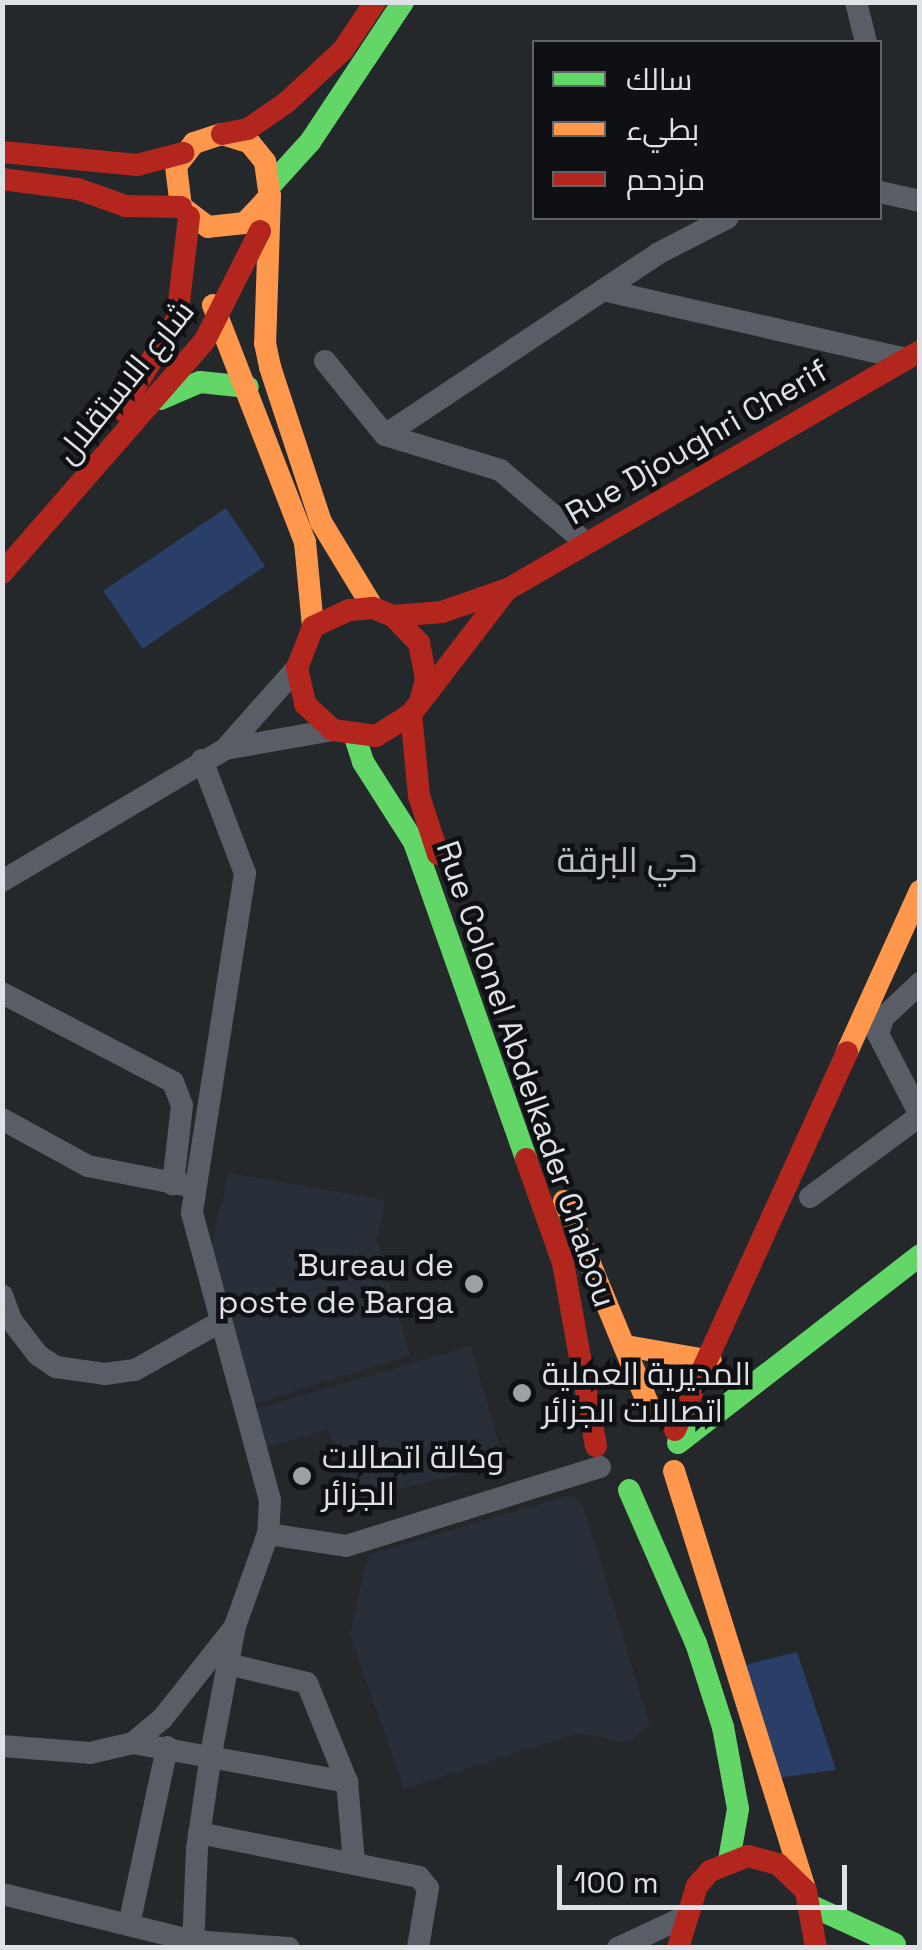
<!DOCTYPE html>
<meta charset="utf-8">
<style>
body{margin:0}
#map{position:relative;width:922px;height:1950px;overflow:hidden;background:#25282b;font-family:"Space Grotesk",Cairo,sans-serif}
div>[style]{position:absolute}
.built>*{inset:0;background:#282f39}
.green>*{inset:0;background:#293f68;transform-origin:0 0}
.street>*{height:22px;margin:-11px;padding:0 11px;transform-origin:11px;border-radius:11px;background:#595e66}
.fast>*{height:22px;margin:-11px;padding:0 11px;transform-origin:11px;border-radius:11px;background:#63d668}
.slow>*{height:22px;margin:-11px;padding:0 11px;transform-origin:11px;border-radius:11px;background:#ff974d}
.jam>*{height:22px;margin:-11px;padding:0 11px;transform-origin:11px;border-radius:11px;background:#b3261e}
.dots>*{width:28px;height:28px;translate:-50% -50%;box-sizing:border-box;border:5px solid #0e1013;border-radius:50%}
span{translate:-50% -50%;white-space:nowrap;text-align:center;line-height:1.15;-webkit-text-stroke:9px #0e1013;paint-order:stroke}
.street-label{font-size:32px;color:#dee1e5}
.poi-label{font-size:32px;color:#dee1e5}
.right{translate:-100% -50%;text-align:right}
.left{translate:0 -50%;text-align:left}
.neighbourhood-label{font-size:35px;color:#babfc8}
.frame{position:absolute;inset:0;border:5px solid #dee1e5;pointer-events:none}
.legend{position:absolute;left:532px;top:40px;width:350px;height:180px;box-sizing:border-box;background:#0e1013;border:2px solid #616467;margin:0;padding:12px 18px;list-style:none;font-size:30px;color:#dee1e5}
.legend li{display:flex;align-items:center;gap:20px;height:50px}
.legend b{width:50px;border:2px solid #616467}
.scale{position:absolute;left:557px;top:1865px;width:290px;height:45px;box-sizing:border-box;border:5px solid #dee1e5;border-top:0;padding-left:12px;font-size:30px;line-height:35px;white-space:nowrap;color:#dee1e5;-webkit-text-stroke:8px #0e1013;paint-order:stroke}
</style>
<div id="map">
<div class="built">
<div style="clip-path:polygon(229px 1173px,385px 1200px,377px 1239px,410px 1355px,244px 1407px,202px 1260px,212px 1243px)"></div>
<div style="clip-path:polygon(471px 1346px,504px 1463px,351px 1501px,328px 1429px,258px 1450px,246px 1412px)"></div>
<div style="clip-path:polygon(571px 1495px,583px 1505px,650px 1726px,627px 1743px,578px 1733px,404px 1789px,350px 1634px,368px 1555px)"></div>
</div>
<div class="green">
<div style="left:226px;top:508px;width:70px;height:148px;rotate:56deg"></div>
<div style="clip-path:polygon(797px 1652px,836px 1770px,776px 1778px,737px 1667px)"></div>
</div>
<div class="street">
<div style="left:856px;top:2px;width:41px;rotate:76deg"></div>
<div style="left:880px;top:192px;width:41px;rotate:12.7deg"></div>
<div style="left:603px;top:290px;width:311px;rotate:12.8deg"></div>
<div style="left:325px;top:361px;width:95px;rotate:51deg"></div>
<div style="left:385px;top:435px;width:120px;rotate:16.9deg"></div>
<div style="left:500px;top:470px;width:113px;rotate:40.3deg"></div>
<div style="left:385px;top:435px;width:327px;rotate:-33.6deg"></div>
<div style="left:657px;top:254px;width:79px;rotate:-27.2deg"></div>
<div style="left:225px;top:749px;width:108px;rotate:-48.4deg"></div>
<div style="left:202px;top:760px;width:121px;rotate:69.2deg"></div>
<div style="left:245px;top:873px;width:344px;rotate:98.9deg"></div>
<div style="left:192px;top:1213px;width:297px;rotate:74.8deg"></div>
<div style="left:270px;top:1500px;width:34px;rotate:93deg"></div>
<div style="left:268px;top:1534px;width:79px;rotate:8.7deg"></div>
<div style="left:346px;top:1546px;width:266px;rotate:-17.3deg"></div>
<div style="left:2px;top:881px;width:259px;rotate:-30.6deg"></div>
<div style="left:225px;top:749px;width:110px;rotate:-10deg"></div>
<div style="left:920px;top:983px;width:51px;rotate:136.6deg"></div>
<div style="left:883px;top:1018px;width:17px;rotate:107deg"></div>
<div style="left:878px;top:1034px;width:91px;rotate:62.6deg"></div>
<div style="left:2px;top:993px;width:193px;rotate:27.5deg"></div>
<div style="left:173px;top:1082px;width:25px;rotate:69deg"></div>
<div style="left:182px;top:1105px;width:80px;rotate:96.5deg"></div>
<div style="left:2px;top:1119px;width:98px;rotate:28.7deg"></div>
<div style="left:88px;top:1166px;width:98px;rotate:11.2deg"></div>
<div style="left:810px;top:1197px;width:137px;rotate:-36.4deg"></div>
<div style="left:2px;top:1295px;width:27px;rotate:70deg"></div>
<div style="left:11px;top:1320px;width:44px;rotate:52.4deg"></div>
<div style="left:38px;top:1355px;width:22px;rotate:34deg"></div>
<div style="left:56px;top:1367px;width:49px;rotate:8.1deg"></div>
<div style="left:105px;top:1374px;width:30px;rotate:-8deg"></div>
<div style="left:135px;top:1370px;width:95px;rotate:-29.5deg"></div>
<div style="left:228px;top:1664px;width:81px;rotate:13.5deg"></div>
<div style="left:307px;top:1683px;width:107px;rotate:68deg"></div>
<div style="left:133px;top:1743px;width:218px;rotate:10.3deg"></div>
<div style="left:347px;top:1782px;width:80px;rotate:85deg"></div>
<div style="left:2px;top:1746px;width:88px;rotate:4.5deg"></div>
<div style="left:90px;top:1753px;width:44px;rotate:-13.1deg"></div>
<div style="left:133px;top:1743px;width:38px;rotate:-40deg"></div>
<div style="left:162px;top:1719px;width:115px;rotate:-51.7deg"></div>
<div style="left:199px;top:1833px;width:224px;rotate:11.3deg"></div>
<div style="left:419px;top:1877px;width:14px;rotate:51deg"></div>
<div style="left:428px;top:1888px;width:61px;rotate:99.5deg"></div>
<div style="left:2px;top:1894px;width:198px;rotate:13.8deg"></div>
<div style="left:194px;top:1941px;width:95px;rotate:4.2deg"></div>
<div style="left:129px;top:1925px;width:182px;rotate:-77.9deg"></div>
<div style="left:193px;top:1948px;width:99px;rotate:-87.7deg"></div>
<div style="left:197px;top:1849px;width:96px;rotate:-81.6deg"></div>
<div style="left:211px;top:1754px;width:130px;rotate:-79.4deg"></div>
<div style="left:235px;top:1626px;width:98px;rotate:-70.3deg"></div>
<div style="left:618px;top:1948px;width:71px;rotate:-25.1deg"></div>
</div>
<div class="fast">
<div style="left:269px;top:187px;width:61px;rotate:-47.7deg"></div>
<div style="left:310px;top:142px;width:168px;rotate:-56.4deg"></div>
<div style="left:160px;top:399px;width:43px;rotate:-23deg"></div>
<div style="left:200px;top:382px;width:48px;rotate:5.9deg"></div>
<div style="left:355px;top:737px;width:26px;rotate:72deg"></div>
<div style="left:363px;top:762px;width:95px;rotate:57.5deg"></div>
<div style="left:414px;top:842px;width:336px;rotate:70.5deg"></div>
<div style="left:678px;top:1443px;width:306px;rotate:-37.8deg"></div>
<div style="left:629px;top:1490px;width:167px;rotate:66.4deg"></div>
<div style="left:696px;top:1643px;width:88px;rotate:72.2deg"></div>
<div style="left:723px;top:1727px;width:83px;rotate:79.6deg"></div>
<div style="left:738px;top:1809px;width:52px;rotate:100deg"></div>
<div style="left:814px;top:1907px;width:89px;rotate:24.6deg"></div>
</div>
<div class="slow">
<div style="left:270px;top:196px;width:37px;rotate:133deg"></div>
<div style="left:245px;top:223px;width:37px;rotate:174deg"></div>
<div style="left:208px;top:227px;width:34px;rotate:-143deg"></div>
<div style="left:181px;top:207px;width:41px;rotate:-97deg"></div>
<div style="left:176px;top:166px;width:29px;rotate:-52deg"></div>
<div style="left:194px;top:143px;width:29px;rotate:-18deg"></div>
<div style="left:222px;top:134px;width:28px;rotate:17deg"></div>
<div style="left:249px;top:142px;width:26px;rotate:51deg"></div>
<div style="left:265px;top:162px;width:34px;rotate:82deg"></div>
<div style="left:270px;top:196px;width:147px;rotate:91.9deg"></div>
<div style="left:265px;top:343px;width:25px;rotate:78deg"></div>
<div style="left:270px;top:367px;width:163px;rotate:71.8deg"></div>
<div style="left:321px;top:522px;width:100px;rotate:58.8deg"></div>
<div style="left:213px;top:305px;width:254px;rotate:68.8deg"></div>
<div style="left:305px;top:542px;width:85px;rotate:84.6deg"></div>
<div style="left:847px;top:1052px;width:177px;rotate:-65.6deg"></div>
<div style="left:564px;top:1201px;width:225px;rotate:67.5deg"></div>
<div style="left:626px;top:1346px;width:86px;rotate:10deg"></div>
<div style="left:674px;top:1471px;width:440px;rotate:72.6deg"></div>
</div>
<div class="jam">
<div style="left:222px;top:134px;width:26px;rotate:-11deg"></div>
<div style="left:248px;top:129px;width:47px;rotate:-34.7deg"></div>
<div style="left:287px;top:102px;width:76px;rotate:-42.9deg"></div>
<div style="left:343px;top:50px;width:58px;rotate:-56.3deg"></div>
<div style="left:2px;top:152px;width:136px;rotate:5.5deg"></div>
<div style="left:137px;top:165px;width:48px;rotate:-14.6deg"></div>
<div style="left:2px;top:179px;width:77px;rotate:7.5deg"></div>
<div style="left:78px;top:189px;width:51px;rotate:19.5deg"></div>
<div style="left:126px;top:206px;width:55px;rotate:1deg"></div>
<div style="left:121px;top:410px;width:107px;rotate:-58.4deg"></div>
<div style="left:177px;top:319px;width:103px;rotate:-83.3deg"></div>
<div style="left:2px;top:573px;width:309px;rotate:-48.9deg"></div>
<div style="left:205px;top:340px;width:122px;rotate:-63.2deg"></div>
<div style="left:393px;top:616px;width:49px;rotate:-4.7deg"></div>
<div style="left:442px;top:612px;width:70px;rotate:-19.2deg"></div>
<div style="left:508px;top:589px;width:476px;rotate:-30deg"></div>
<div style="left:421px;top:698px;width:20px;rotate:-75deg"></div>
<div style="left:426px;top:679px;width:37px;rotate:-101deg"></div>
<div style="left:419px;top:643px;width:37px;rotate:-134deg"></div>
<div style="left:393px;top:616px;width:22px;rotate:-158deg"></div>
<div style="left:373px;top:608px;width:24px;rotate:175deg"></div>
<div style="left:349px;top:610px;width:40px;rotate:155deg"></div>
<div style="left:313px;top:627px;width:44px;rotate:111.3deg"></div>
<div style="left:297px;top:668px;width:37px;rotate:77deg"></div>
<div style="left:305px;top:704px;width:38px;rotate:43deg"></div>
<div style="left:333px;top:730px;width:43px;rotate:7.9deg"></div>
<div style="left:376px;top:736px;width:41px;rotate:-32.2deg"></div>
<div style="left:411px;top:714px;width:154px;rotate:-52.4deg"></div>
<div style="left:411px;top:714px;width:82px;rotate:84.4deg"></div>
<div style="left:419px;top:796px;width:61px;rotate:71.9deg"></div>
<div style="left:526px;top:1159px;width:110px;rotate:70.4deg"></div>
<div style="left:563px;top:1263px;width:186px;rotate:79.8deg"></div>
<div style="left:675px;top:1430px;width:415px;rotate:-65.5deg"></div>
<div style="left:678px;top:1948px;width:65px;rotate:-73deg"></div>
<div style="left:697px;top:1886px;width:20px;rotate:-49deg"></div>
<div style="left:710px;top:1871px;width:41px;rotate:-21.5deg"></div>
<div style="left:748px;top:1856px;width:31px;rotate:15deg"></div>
<div style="left:778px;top:1864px;width:39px;rotate:44deg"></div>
<div style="left:806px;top:1891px;width:58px;rotate:80deg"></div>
</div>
<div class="dots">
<div style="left:474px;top:1284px;background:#9da0a4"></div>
<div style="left:522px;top:1393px;background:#9da0a4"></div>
<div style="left:302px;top:1476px;background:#9da0a4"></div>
</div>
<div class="street-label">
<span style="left:125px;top:382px;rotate:-51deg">شارع الاستقلال</span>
<span style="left:697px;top:442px;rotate:-30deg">Rue Djoughri Cherif</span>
<span style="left:526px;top:1074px;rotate:71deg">Rue Colonel Abdelkader Chabou</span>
</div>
<div class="poi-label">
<span class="right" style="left:454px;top:1284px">Bureau de<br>poste de Barga</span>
<span class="left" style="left:542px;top:1393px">المديرية العملية<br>اتصالات الجزائر</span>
<span class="left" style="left:322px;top:1476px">وكالة اتصالات<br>الجزائر</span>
</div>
<div class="neighbourhood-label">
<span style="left:627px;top:860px">حي البرقة</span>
</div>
<div class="frame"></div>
<ul class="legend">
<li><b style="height:12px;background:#63d668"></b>سالك</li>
<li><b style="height:12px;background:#ff974d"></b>بطيء</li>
<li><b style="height:12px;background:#b3261e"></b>مزدحم</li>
</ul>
<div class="scale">100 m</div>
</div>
